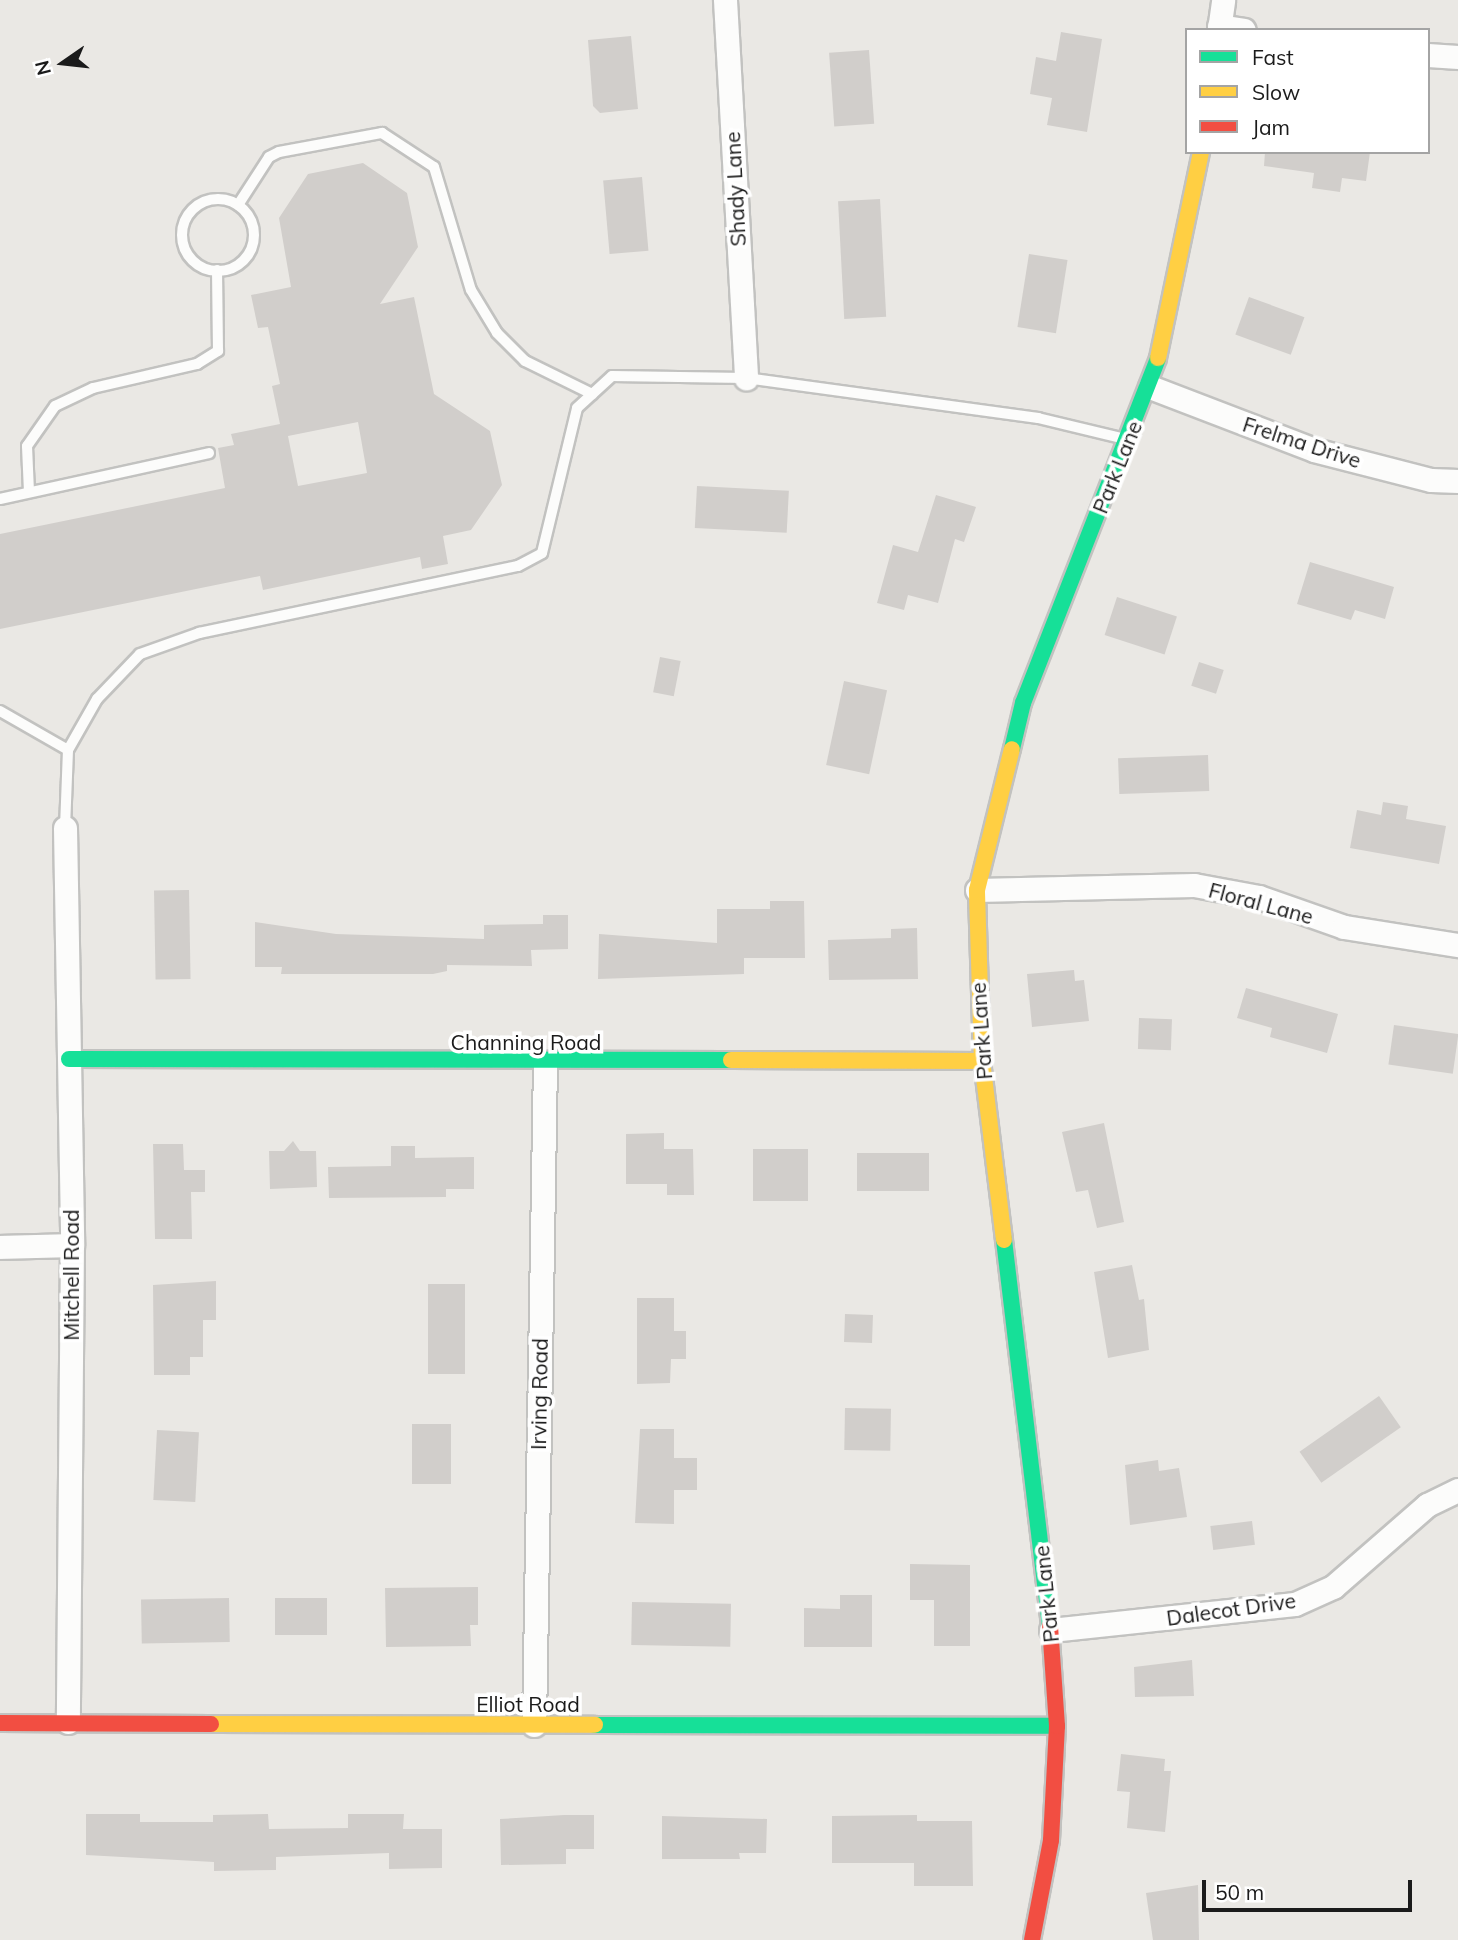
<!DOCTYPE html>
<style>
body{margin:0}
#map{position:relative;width:1458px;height:1940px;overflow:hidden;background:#eae8e4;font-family:Mulish,sans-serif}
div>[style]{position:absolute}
.building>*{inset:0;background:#d1cecb;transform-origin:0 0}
.roads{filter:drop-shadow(2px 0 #c2c2c0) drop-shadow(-2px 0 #c2c2c0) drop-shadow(0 2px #c2c2c0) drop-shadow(0 -2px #c2c2c0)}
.lane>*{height:10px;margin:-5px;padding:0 5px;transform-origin:5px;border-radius:5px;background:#fcfcfb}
.lane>.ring{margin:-5px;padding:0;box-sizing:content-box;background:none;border:10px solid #fcfcfb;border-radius:50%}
.street>*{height:23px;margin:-11.5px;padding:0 11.5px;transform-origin:11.5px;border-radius:11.5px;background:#fcfcfb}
.fast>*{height:16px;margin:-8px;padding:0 8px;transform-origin:8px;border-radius:8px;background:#16e098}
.slow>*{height:16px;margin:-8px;padding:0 8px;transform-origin:8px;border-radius:8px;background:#ffcf43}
.jam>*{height:16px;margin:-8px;padding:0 8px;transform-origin:8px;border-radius:8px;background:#f24e42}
span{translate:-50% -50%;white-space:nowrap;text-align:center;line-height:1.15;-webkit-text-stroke:7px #fff;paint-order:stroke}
.street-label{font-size:21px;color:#1b1b1b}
.legend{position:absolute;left:1185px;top:28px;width:245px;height:126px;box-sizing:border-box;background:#fff;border:2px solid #a4a4a4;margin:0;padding:9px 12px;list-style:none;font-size:21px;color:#1b1b1b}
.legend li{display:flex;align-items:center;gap:14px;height:35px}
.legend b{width:35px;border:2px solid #a4a4a4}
.north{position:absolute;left:28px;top:28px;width:70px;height:70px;-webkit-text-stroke:5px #fff;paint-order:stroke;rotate:256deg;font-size:19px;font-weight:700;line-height:28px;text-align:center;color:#1b1b1b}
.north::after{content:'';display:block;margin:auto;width:24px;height:32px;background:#1b1b1b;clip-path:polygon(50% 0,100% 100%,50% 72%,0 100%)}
.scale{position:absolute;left:1202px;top:1880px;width:210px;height:32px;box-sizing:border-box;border:4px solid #1b1b1b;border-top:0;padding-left:9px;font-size:21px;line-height:24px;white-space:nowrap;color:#1b1b1b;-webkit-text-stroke:5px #fff;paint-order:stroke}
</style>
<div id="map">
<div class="building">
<div style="clip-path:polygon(1061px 32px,1102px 39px,1087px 132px,1047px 125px,1052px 98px,1030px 94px,1036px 57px,1056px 61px)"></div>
<div style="clip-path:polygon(631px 36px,638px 109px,600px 113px,593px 106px,588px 40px)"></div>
<div style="left:869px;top:50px;width:74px;height:40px;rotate:86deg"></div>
<div style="clip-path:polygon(1265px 152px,1370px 152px,1366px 181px,1342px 178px,1340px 192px,1312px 188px,1314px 173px,1264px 166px)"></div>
<div style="clip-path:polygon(evenodd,363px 163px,407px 193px,418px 247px,380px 304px,414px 297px,434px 394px,490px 431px,502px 485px,471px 530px,443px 536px,448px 564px,422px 569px,420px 557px,263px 590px,260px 576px,0 629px,0 534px,225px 488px,218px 448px,234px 445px,231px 434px,280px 424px,272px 386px,280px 384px,268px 327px,258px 328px,251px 295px,291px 287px,279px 218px,308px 174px,363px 163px,358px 422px,367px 473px,298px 486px,288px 436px,358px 422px)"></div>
<div style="left:642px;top:177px;width:74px;height:39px;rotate:85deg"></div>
<div style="left:880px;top:199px;width:118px;height:42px;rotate:87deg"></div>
<div style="left:1029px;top:254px;width:39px;height:74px;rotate:9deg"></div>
<div style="left:1249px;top:297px;width:59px;height:40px;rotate:20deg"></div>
<div style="left:697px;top:486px;width:92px;height:42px;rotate:3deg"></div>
<div style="clip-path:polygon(936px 495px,976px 507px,964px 542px,955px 539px,938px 603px,908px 595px,904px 610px,877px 603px,893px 545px,918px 552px)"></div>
<div style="clip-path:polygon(1310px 562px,1394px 587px,1385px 619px,1355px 610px,1351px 620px,1297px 604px)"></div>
<div style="left:1117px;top:597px;width:63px;height:40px;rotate:18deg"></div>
<div style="left:660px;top:657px;width:21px;height:36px;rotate:11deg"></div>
<div style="left:1199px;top:662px;width:26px;height:25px;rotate:18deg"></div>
<div style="left:844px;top:681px;width:44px;height:86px;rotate:12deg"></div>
<div style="left:1208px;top:755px;width:36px;height:90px;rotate:88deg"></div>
<div style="clip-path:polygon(1383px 802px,1408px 806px,1406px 819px,1446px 826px,1439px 864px,1350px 848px,1357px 810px,1381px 815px)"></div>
<div style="left:189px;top:890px;width:89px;height:35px;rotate:89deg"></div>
<div style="clip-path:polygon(770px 901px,804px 901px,805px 958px,744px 958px,744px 974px,598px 979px,599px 934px,717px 943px,717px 909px,770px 909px)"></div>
<div style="clip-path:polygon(543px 915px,568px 915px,568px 949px,531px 950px,532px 966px,447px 965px,447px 971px,433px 974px,281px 974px,282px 967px,255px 967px,255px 922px,336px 934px,484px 939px,484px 925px,543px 924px)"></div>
<div style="clip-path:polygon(917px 928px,918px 979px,829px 980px,828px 940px,891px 938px,891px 929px)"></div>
<div style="clip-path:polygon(1074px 970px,1075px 981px,1084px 980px,1089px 1021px,1032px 1027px,1027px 974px)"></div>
<div style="clip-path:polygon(1246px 988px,1338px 1014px,1327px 1053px,1270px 1037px,1272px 1028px,1237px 1018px)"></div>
<div style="left:1139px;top:1018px;width:33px;height:31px;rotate:2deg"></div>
<div style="left:1394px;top:1025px;width:65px;height:40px;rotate:8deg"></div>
<div style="clip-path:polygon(1104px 1123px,1124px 1222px,1097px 1228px,1088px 1190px,1076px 1192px,1062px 1132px)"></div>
<div style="clip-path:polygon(664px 1133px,664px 1149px,693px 1149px,694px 1195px,667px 1195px,667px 1184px,626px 1184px,626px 1134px)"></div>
<div style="clip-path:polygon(293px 1141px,300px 1151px,316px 1151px,317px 1187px,270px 1189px,269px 1151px,284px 1151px)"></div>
<div style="clip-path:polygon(153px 1144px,183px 1144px,184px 1170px,205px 1170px,205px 1192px,191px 1192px,192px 1239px,155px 1239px)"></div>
<div style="clip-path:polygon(391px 1146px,415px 1146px,415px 1158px,474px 1157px,474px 1189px,446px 1189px,446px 1197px,329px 1198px,328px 1167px,391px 1166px)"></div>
<div style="left:753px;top:1149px;width:55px;height:52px"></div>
<div style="left:857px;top:1153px;width:72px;height:38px"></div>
<div style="clip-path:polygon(1132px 1265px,1139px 1300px,1144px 1299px,1149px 1350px,1108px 1358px,1094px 1272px)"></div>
<div style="clip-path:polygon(216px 1281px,216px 1320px,203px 1320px,203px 1357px,190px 1357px,190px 1375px,154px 1375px,153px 1285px)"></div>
<div style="left:428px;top:1284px;width:37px;height:90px"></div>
<div style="clip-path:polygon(637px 1298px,674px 1298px,674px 1331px,686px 1331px,686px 1359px,671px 1359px,670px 1383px,637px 1384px)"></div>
<div style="left:845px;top:1314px;width:28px;height:28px;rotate:2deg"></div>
<div style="left:1379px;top:1396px;width:38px;height:97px;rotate:55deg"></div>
<div style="left:845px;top:1408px;width:46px;height:42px;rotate:1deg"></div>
<div style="left:412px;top:1424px;width:39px;height:60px"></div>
<div style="clip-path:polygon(640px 1429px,674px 1429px,674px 1458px,697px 1458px,697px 1490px,674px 1490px,674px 1524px,635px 1523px)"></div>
<div style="left:157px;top:1430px;width:42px;height:70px;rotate:3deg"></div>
<div style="clip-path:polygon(1158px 1460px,1159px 1471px,1179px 1468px,1187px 1517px,1130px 1525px,1125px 1465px)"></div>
<div style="left:1252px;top:1521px;width:24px;height:42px;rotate:83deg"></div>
<div style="clip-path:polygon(910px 1564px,970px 1565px,970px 1646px,934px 1646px,934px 1600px,910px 1600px)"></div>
<div style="clip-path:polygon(478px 1587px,478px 1625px,470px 1625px,471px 1646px,386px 1647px,385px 1588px)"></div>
<div style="clip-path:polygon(840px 1595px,872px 1595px,872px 1647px,804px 1647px,804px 1608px,840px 1609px)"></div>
<div style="left:229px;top:1598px;width:44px;height:88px;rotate:89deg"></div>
<div style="left:327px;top:1598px;width:37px;height:52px;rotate:90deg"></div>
<div style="left:632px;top:1602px;width:99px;height:43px;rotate:1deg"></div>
<div style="clip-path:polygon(1192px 1660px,1194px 1696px,1135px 1697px,1134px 1667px)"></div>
<div style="clip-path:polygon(1121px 1754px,1165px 1759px,1164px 1771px,1171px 1771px,1165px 1832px,1127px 1828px,1130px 1792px,1117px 1791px)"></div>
<div style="clip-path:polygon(86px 1814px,140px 1814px,140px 1822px,213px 1822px,213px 1815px,268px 1814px,269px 1829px,348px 1828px,348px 1814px,404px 1814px,403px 1829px,442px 1829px,442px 1868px,389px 1869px,389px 1853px,276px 1857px,276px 1870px,214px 1871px,214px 1862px,86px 1855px)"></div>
<div style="clip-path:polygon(564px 1815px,594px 1815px,594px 1849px,566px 1849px,566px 1864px,501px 1865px,500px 1819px)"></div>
<div style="clip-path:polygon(917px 1815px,917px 1821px,972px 1821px,973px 1886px,914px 1886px,914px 1863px,832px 1863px,832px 1816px)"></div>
<div style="clip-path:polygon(662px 1816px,767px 1819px,766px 1853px,739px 1853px,740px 1859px,662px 1859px)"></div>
<div style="clip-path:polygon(1198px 1885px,1199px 1940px,1153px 1940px,1146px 1893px)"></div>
</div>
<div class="roads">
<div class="lane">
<div class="ring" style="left:182px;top:199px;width:62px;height:62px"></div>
<div style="left:238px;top:205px;width:57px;rotate:-57.1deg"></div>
<div style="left:269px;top:157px;width:11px;rotate:-27deg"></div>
<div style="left:279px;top:152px;width:105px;rotate:-10.5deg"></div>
<div style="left:382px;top:133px;width:62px;rotate:33.2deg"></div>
<div style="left:434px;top:167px;width:128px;rotate:73.3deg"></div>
<div style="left:471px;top:290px;width:50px;rotate:58.8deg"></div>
<div style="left:497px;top:333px;width:40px;rotate:45deg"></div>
<div style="left:525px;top:361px;width:75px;rotate:26.2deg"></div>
<div style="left:29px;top:492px;width:46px;rotate:-92.5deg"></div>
<div style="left:27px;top:446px;width:49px;rotate:-55deg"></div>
<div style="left:55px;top:406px;width:42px;rotate:-25.3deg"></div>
<div style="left:93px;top:388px;width:107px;rotate:-13deg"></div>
<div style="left:197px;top:364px;width:25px;rotate:-32deg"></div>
<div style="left:218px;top:351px;width:81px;rotate:-90.7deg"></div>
<div style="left:0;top:499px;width:214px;rotate:-12.4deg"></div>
<div style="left:0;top:711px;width:78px;rotate:29.8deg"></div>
<div style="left:65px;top:828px;width:78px;rotate:-87.8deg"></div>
<div style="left:68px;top:750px;width:59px;rotate:-60.4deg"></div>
<div style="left:97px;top:699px;width:62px;rotate:-46.3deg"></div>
<div style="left:140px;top:654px;width:63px;rotate:-19.6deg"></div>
<div style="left:199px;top:633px;width:326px;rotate:-11.9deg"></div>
<div style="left:518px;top:566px;width:27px;rotate:-28deg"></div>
<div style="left:542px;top:553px;width:149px;rotate:-76.4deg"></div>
<div style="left:577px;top:408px;width:47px;rotate:-42.4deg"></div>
<div style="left:612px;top:376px;width:134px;rotate:0.9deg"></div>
<div style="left:746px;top:378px;width:295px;rotate:7.8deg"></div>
<div style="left:1038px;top:418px;width:85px;rotate:13.5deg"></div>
</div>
<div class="street">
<div style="left:725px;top:0;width:379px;rotate:86.8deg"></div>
<div style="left:1219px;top:26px;width:25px;rotate:9deg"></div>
<div style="left:1219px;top:30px;width:30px;rotate:-82deg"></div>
<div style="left:1428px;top:55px;width:30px;rotate:4deg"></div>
<div style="left:1150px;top:387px;width:176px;rotate:21deg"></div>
<div style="left:1314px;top:450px;width:121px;rotate:14.4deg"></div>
<div style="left:1431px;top:480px;width:27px;rotate:2deg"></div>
<div style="left:65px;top:828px;width:417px;rotate:89deg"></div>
<div style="left:72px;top:1245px;width:477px;rotate:90.5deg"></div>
<div style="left:977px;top:890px;width:217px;rotate:-1.3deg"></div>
<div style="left:1194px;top:885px;width:66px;rotate:10.5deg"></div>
<div style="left:1259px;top:897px;width:90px;rotate:19.4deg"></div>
<div style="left:1344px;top:927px;width:115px;rotate:9deg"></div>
<div style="left:0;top:1247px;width:72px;rotate:-1.6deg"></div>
<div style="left:1051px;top:1630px;width:245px;rotate:-6.1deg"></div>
<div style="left:1295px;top:1604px;width:42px;rotate:-24.1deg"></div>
<div style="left:1333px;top:1587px;width:125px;rotate:-41.1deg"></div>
<div style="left:1427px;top:1505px;width:34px;rotate:-26deg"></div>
<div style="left:534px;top:1725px;width:662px;rotate:-89.05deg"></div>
</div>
<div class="fast">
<div style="left:1012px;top:749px;width:47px;rotate:-76.6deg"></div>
<div style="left:1023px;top:703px;width:370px;rotate:-68.6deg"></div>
<div style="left:69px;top:1059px;width:662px;rotate:0.09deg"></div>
<div style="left:1004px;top:1240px;width:388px;rotate:83.2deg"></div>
<div style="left:595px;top:1725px;width:462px;rotate:0.1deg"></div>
</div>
<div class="slow">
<div style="left:1158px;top:358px;width:210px;rotate:-78.2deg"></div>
<div style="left:731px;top:1060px;width:251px;rotate:0.2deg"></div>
<div style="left:1004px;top:1240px;width:180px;rotate:-97deg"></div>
<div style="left:982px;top:1061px;width:171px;rotate:-91.7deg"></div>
<div style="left:977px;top:890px;width:145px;rotate:-76.1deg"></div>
<div style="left:211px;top:1724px;width:384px;rotate:0.1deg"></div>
</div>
<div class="jam">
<div style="left:0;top:1723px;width:211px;rotate:0.3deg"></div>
<div style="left:1032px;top:1940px;width:102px;rotate:-79.2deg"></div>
<div style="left:1051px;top:1840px;width:114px;rotate:-87deg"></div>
<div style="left:1057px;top:1726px;width:101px;rotate:-94deg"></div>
</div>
</div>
<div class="street-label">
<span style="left:735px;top:189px;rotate:-93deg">Shady Lane</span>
<span style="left:1302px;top:442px;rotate:18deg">Frelma Drive</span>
<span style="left:1117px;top:467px;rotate:-68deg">Park Lane</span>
<span style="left:1261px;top:903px;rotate:15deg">Floral Lane</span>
<span style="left:981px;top:1031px;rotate:-94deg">Park Lane</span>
<span style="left:526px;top:1042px">Channing Road</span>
<span style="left:71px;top:1275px;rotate:-90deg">Mitchell Road</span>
<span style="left:539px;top:1394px;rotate:-89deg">Irving Road</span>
<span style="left:1046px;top:1594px;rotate:-96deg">Park Lane</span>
<span style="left:1231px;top:1609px;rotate:-8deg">Dalecot Drive</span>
<span style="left:528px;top:1704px">Elliot Road</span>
</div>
<ul class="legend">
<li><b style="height:9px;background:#16e098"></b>Fast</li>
<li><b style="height:9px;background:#ffcf43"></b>Slow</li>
<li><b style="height:9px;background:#f24e42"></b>Jam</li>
</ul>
<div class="north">N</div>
<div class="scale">50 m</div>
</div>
